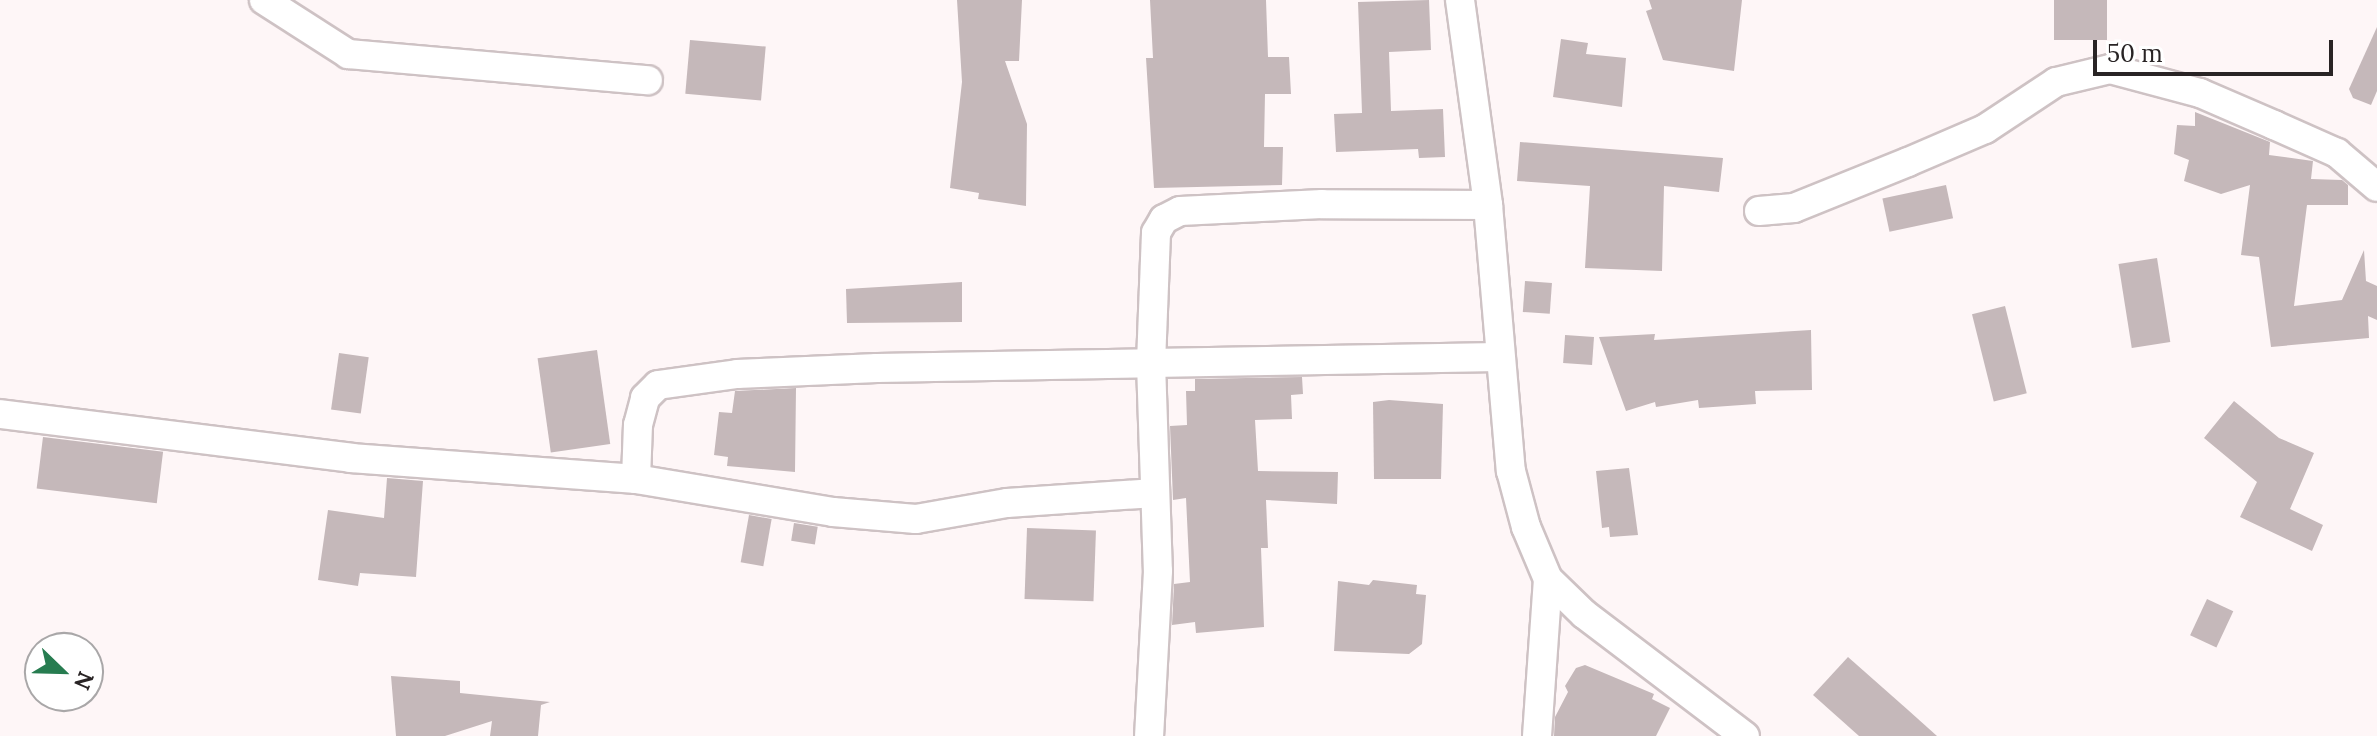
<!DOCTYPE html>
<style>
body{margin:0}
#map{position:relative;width:2377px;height:736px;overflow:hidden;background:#fef6f7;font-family:Lora,serif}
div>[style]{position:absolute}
.building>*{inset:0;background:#c5b8ba;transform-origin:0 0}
.roads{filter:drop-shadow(2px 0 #cec2c4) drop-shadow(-2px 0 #cec2c4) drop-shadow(0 2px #cec2c4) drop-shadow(0 -2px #cec2c4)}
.street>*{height:28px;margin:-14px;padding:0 14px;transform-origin:14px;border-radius:14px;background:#fff}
span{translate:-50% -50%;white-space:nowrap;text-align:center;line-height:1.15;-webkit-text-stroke:6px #fff;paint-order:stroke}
.north{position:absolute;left:24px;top:632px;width:80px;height:80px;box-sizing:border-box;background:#fff;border:2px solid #a9a7a8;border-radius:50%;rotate:113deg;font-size:22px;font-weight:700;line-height:32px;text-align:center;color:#292425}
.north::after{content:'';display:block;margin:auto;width:28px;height:36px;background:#277c50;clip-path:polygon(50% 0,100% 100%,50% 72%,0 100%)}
.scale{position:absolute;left:2093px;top:40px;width:240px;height:36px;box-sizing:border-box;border:4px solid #292425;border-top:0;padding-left:10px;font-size:24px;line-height:28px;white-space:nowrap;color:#292425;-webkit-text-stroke:6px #fff;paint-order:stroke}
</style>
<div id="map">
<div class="building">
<div style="clip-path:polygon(957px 0,1022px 0,1019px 61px,1005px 61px,1027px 124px,1026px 206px,978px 199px,979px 193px,950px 188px,962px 82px)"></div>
<div style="clip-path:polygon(1150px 0,1266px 0,1268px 57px,1289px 57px,1291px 94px,1265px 94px,1264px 147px,1283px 147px,1282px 185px,1154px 188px,1146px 58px,1153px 58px)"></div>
<div style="clip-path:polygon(1429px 0,1431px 50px,1389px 52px,1391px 111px,1443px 109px,1445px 157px,1419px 158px,1418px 149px,1336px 152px,1334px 114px,1362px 113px,1358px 2px)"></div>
<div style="clip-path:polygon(1649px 0,1742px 0,1734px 71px,1663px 60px,1646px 11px,1652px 9px)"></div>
<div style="left:2054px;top:0;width:53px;height:40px"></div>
<div style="clip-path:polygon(2377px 27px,2377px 91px,2371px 105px,2353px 98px,2349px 89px)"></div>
<div style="clip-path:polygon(1561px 39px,1588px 43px,1586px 54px,1626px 58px,1622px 107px,1553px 97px)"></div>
<div style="left:690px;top:40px;width:76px;height:54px;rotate:5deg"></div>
<div style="clip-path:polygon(2195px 112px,2270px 142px,2269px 155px,2313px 161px,2311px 179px,2342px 180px,2348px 185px,2348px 205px,2307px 205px,2294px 306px,2342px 300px,2364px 250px,2366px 281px,2377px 286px,2377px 320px,2368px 316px,2369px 338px,2271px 347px,2259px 257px,2241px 255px,2250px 185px,2221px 194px,2184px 181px,2189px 160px,2174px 154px,2177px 125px,2195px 126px)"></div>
<div style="clip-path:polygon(1520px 142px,1723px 158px,1719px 192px,1664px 186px,1662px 271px,1585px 268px,1590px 186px,1517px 181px)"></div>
<div style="left:1946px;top:185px;width:34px;height:65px;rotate:78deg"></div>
<div style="left:2157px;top:258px;width:85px;height:39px;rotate:81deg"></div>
<div style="left:1525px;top:281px;width:27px;height:31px;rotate:4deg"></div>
<div style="clip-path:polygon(962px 282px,962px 322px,847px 323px,846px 289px)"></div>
<div style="left:2005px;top:306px;width:90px;height:34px;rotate:76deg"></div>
<div style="clip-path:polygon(1811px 330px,1812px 390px,1755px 391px,1756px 404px,1699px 408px,1698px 400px,1656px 407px,1655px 402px,1626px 411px,1599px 337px,1655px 334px,1654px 340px)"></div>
<div style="left:1594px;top:337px;width:28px;height:29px;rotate:94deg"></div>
<div style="left:597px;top:350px;width:95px;height:60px;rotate:82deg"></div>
<div style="left:339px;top:353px;width:30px;height:57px;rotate:8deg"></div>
<div style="clip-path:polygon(1302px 377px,1303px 394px,1291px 395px,1292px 419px,1255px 420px,1258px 471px,1338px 472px,1337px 504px,1266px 500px,1268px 548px,1261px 548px,1264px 627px,1196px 633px,1195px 622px,1172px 625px,1174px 584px,1190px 582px,1186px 498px,1173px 500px,1170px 426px,1187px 425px,1186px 391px,1195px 391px,1195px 379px)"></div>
<div style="clip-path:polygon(796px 388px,795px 472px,727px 466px,728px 457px,714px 455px,719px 412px,732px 413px,735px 391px)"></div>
<div style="clip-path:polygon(1389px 400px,1443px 404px,1441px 479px,1374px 479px,1373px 402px)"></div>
<div style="clip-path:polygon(2234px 401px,2279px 438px,2314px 453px,2290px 509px,2323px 525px,2312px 551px,2240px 517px,2257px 482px,2204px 438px)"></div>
<div style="left:43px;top:437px;width:121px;height:52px;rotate:7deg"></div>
<div style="clip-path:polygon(1629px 468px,1638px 535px,1610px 537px,1609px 527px,1602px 528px,1596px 471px)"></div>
<div style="clip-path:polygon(387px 478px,423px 481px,416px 577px,360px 573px,358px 586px,318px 580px,328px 510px,384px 518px)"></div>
<div style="left:749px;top:515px;width:23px;height:48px;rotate:10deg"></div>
<div style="left:794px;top:523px;width:24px;height:18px;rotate:9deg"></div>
<div style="left:1027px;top:528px;width:69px;height:71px;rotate:2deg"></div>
<div style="clip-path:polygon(1373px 580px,1417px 585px,1416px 594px,1426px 595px,1422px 644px,1409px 654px,1334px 651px,1338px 581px,1369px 585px)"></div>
<div style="left:2207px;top:599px;width:29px;height:40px;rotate:25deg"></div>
<div style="clip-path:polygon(1848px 657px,1908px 710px,1937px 736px,1859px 736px,1813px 695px)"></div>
<div style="clip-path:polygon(1585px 665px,1654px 694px,1652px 699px,1670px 708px,1656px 736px,1554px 736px,1555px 717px,1568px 692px,1565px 686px,1576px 668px)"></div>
<div style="clip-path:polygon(391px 676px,460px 681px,460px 693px,550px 702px,541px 705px,538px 736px,490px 736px,492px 721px,445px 736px,396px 736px)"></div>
</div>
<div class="roads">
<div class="street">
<div style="left:264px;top:0;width:100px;rotate:32.7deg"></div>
<div style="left:348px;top:54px;width:301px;rotate:5deg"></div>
<div style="left:1460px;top:0;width:207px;rotate:82.2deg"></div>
<div style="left:1488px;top:205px;width:267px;rotate:85.1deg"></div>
<div style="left:1511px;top:471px;width:58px;rotate:75deg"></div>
<div style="left:1526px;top:527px;width:56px;rotate:67.1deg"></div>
<div style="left:1548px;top:579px;width:50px;rotate:44.2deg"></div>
<div style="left:1584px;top:614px;width:202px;rotate:37.2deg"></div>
<div style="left:1488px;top:205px;width:166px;rotate:-179.7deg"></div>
<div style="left:1322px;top:204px;width:142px;rotate:177.2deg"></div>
<div style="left:1180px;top:211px;width:18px;rotate:153deg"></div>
<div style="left:1164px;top:219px;width:16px;rotate:120deg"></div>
<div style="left:1156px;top:233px;width:130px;rotate:92.2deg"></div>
<div style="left:1151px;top:363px;width:348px;rotate:-1deg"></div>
<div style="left:1759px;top:211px;width:35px;rotate:-5deg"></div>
<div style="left:1794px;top:208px;width:123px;rotate:-22deg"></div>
<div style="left:1908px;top:162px;width:84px;rotate:-23.2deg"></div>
<div style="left:1985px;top:129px;width:85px;rotate:-33.5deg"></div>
<div style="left:2056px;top:82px;width:56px;rotate:-13.5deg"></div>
<div style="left:2110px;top:69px;width:93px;rotate:14.9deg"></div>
<div style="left:2200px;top:93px;width:81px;rotate:23.4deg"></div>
<div style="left:2274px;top:125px;width:69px;rotate:24deg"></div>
<div style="left:2337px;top:153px;width:52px;rotate:40.4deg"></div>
<div style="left:0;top:414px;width:354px;rotate:7.1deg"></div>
<div style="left:351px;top:458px;width:286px;rotate:4.2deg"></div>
<div style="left:636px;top:479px;width:200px;rotate:9.5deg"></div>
<div style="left:833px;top:512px;width:83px;rotate:4.8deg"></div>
<div style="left:916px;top:519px;width:92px;rotate:-10deg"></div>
<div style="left:1007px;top:503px;width:148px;rotate:-3.9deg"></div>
<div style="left:636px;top:479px;width:54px;rotate:-87.9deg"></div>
<div style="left:638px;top:425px;width:28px;rotate:-75deg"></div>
<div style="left:645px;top:398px;width:18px;rotate:-45deg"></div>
<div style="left:658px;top:385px;width:80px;rotate:-7.9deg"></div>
<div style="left:737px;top:374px;width:140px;rotate:-2.5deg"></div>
<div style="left:877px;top:368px;width:274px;rotate:-1deg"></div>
<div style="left:1151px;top:363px;width:208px;rotate:88.1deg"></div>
<div style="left:1158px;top:571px;width:165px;rotate:93.1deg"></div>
<div style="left:1537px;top:736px;width:157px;rotate:-86deg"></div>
</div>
</div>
<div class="north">N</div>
<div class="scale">50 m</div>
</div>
